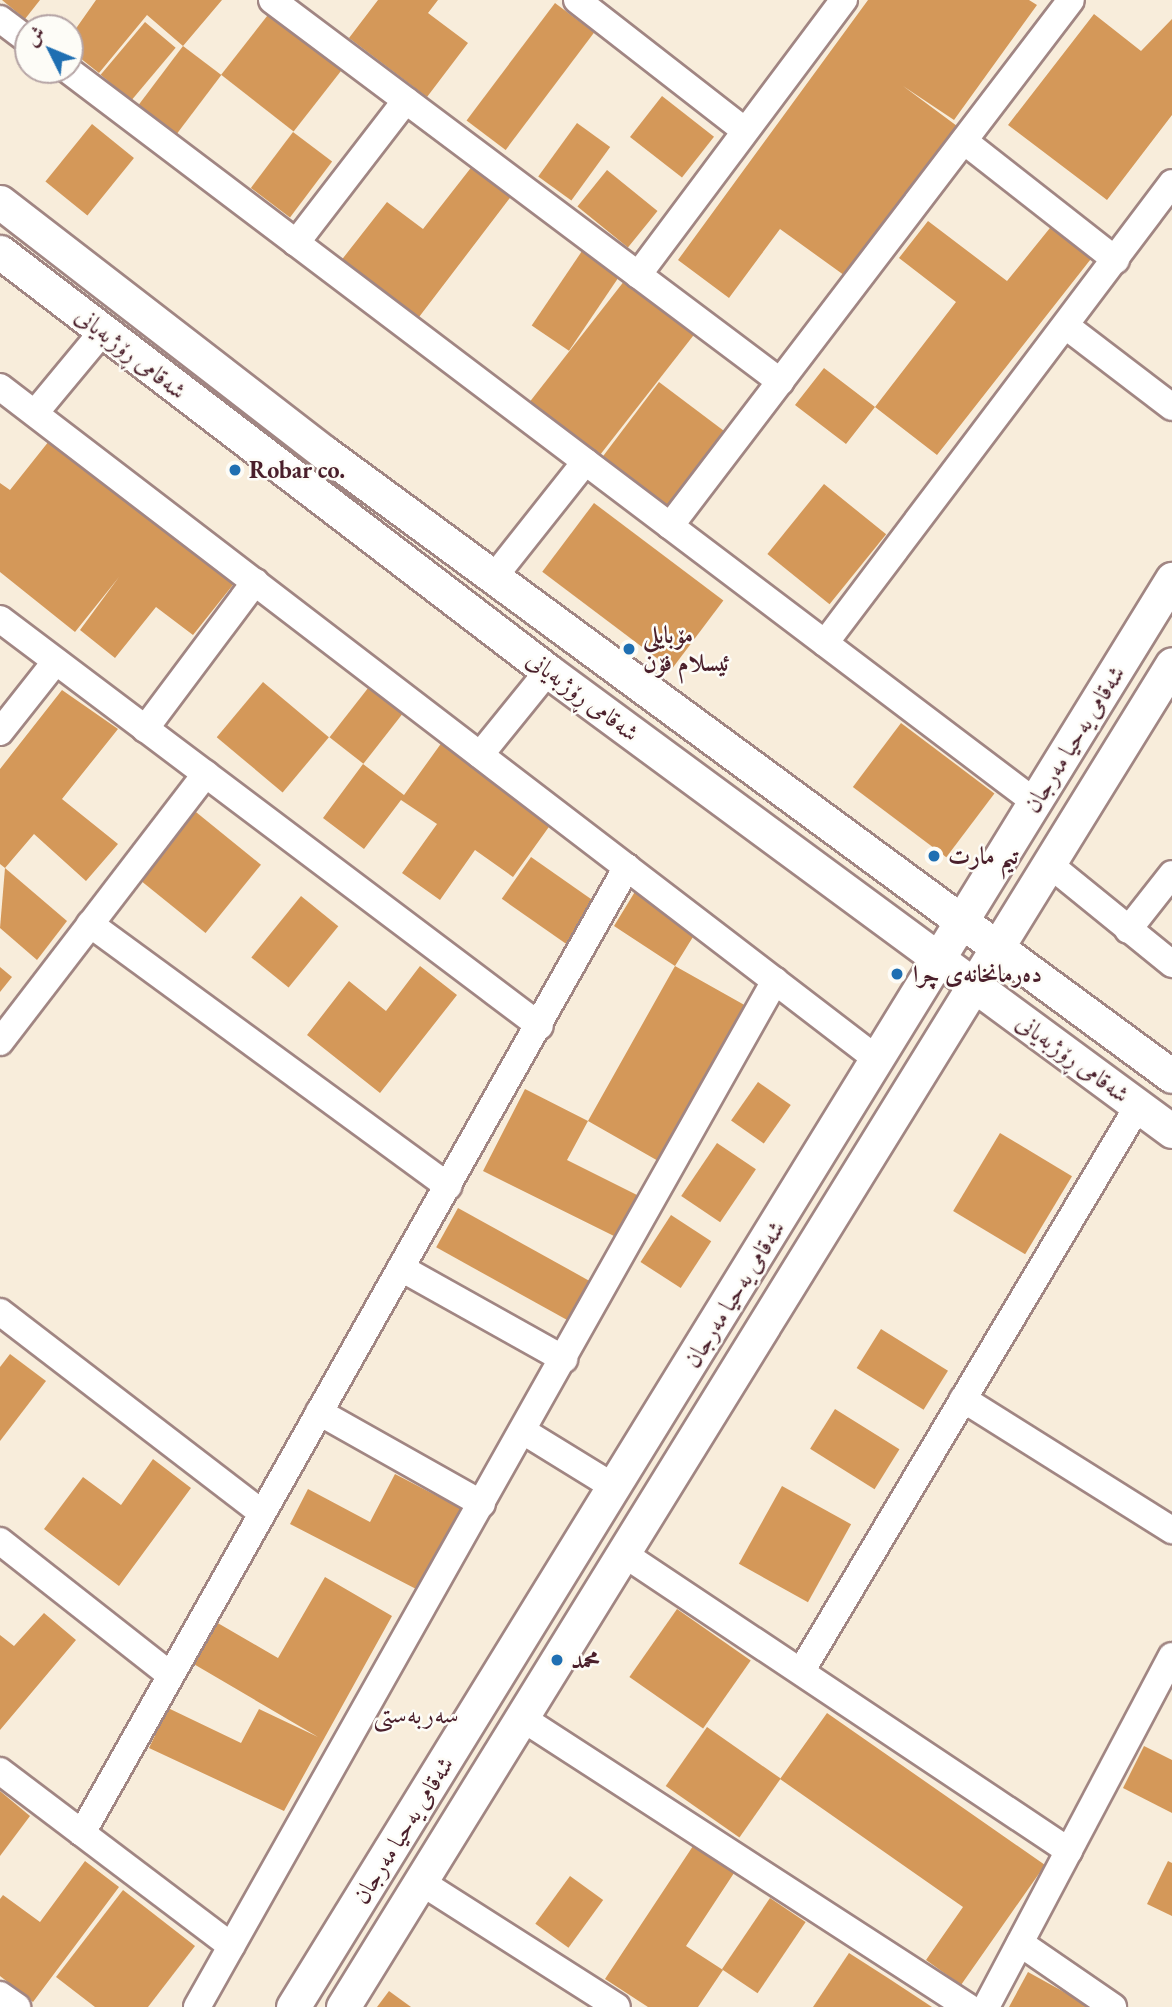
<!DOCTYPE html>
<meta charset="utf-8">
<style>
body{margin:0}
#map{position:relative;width:1172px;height:2007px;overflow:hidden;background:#f8eddb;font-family:"EB Garamond",Amiri,serif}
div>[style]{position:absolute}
.building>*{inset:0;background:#d49859;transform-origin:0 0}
.roads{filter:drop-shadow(2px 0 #a18683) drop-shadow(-2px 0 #a18683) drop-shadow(0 2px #a18683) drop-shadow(0 -2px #a18683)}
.minor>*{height:26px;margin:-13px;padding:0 13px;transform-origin:13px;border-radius:13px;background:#fff}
.tertiary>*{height:33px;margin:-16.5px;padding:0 16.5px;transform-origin:16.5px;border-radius:16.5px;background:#fff}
.dots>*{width:19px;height:19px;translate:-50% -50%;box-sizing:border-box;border:4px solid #fdfcf7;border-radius:50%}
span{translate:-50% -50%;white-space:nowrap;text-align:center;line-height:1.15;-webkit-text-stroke:5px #fdfcf7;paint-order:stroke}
.street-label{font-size:24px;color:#4a1f2b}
.poi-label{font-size:24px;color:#4a1f2b;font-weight:700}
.left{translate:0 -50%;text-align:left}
.neighbourhood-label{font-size:26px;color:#4a1f2b}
.north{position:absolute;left:14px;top:14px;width:70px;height:70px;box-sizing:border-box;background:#fdfcf7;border:2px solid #b5a4a5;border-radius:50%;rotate:313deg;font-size:19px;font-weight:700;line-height:28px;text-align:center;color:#4a1f2b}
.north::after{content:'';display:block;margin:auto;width:24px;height:32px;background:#1f6fb2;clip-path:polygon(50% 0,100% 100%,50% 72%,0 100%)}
</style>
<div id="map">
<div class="building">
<div style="clip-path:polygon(2px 0,40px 0,25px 19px)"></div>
<div style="clip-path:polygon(96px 0,222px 0,183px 46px,147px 15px,99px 73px,70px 50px,70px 37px)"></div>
<div style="clip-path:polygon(378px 0,438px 0,428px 13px,468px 43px,427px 97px,349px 38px)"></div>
<div style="clip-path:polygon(868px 0,1029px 0,1037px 5px,954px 120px,903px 86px,957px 126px,848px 278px,780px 229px,729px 298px,678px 260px)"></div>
<div style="left:555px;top:3px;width:49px;height:147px;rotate:37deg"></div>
<div style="left:271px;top:11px;width:92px;height:81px;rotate:38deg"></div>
<div style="clip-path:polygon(1094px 14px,1141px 51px,1172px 19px,1172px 115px,1107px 200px,1008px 125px)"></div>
<div style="left:145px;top:22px;width:40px;height:69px;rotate:40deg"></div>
<div style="left:183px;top:46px;width:48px;height:76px;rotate:37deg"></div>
<div style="left:662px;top:96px;width:66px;height:52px;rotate:38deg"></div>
<div style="left:577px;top:123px;width:41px;height:66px;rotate:36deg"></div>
<div style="left:92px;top:124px;width:54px;height:74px;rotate:39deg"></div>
<div style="left:293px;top:132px;width:49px;height:70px;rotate:37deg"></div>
<div style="clip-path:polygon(477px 160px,516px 190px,416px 321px,340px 262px,387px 202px,423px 229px)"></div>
<div style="left:607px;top:170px;width:65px;height:47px;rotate:39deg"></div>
<div style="clip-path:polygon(928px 221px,1007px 281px,1054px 223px,1094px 255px,937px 455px,875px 407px,846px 444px,795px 405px,824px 368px,875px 407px,956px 302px,899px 258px)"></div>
<div style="left:582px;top:251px;width:45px;height:90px;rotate:34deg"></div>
<div style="left:625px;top:280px;width:88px;height:159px;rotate:38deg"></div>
<div style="left:659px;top:382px;width:84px;height:100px;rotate:37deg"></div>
<div style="clip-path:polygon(53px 436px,236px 581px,193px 635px,156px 607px,115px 658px,80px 630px,119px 577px,75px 632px,0 572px,0 483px,10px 490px)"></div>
<div style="left:824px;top:484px;width:80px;height:90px;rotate:39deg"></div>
<div style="left:594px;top:503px;width:162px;height:86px;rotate:37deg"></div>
<div style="left:263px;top:682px;width:86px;height:72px;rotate:40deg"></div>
<div style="left:372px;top:683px;width:43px;height:69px;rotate:38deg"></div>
<div style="clip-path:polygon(62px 690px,118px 729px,62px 799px,118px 844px,86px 881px,34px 834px,5px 868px,0 864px,0 769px)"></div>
<div style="left:901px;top:723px;width:117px;height:80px;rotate:37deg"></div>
<div style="clip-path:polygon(445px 738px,556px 817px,513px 877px,475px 850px,440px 900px,402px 873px,437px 824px,401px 800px,364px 849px,323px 818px,363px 764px,404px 795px)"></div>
<div style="left:191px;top:808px;width:90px;height:88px;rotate:39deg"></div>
<div style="left:531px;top:857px;width:78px;height:51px;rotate:35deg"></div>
<div style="clip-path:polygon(5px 868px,67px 921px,37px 960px,0 928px)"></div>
<div style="clip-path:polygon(636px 890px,696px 932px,675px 966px,748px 1007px,660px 1162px,588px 1121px,675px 966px,614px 926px)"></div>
<div style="left:301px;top:896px;width:48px;height:79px;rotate:39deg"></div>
<div style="clip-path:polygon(420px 966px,457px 995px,380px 1093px,307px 1035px,349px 981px,386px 1011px)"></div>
<div style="clip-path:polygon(0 967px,12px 977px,0 992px)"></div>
<div style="left:758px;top:1082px;width:40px;height:47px;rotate:35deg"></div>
<div style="clip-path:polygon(525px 1089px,588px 1121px,567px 1160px,639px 1196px,618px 1238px,483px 1171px)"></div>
<div style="left:1000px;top:1133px;width:84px;height:91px;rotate:31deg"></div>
<div style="left:717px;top:1143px;width:47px;height:64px;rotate:34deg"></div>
<div style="left:458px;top:1208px;width:156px;height:45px;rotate:29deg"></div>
<div style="left:671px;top:1215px;width:48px;height:56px;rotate:33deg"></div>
<div style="left:881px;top:1329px;width:79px;height:46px;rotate:32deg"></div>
<div style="clip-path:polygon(10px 1354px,46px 1381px,0 1441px,0 1367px)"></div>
<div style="left:835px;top:1409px;width:76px;height:47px;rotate:32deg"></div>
<div style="clip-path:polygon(153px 1459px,191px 1488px,119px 1586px,44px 1529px,83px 1477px,121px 1505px)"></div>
<div style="clip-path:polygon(395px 1474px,462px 1509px,420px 1591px,290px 1524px,308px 1489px,370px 1522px)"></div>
<div style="left:782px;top:1486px;width:79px;height:89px;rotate:29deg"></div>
<div style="clip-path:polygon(325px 1577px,392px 1616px,284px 1811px,149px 1748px,168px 1708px,241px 1743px,259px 1709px,318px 1737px,192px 1663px,216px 1622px,278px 1658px)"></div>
<div style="left:677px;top:1609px;width:90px;height:83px;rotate:35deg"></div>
<div style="clip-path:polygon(44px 1613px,76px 1640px,0 1730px,0 1635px,14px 1646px)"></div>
<div style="clip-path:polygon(827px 1713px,1045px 1865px,961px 1985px,926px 1960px,963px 1907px,780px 1779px)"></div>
<div style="left:707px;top:1727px;width:90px;height:72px;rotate:35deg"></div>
<div style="clip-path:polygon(1144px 1746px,1172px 1760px,1172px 1813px,1123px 1788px)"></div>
<div style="clip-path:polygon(0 1791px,30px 1816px,0 1856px)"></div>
<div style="clip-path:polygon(695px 1843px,736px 1870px,686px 1946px,723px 1970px,698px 2007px,648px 2007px,605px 1979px)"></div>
<div style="clip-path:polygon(85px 1861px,119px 1887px,33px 2002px,0 1976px,0 1899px,3px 1895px,40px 1922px)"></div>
<div style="clip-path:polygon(1168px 1861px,1172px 1863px,1172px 1916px,1147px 1904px)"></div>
<div style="left:570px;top:1876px;width:41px;height:59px;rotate:36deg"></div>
<div style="clip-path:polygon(123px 1890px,195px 1946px,148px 2007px,95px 2007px,56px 1977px)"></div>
<div style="left:770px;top:1898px;width:43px;height:86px;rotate:34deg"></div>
<div style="clip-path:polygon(849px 1953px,888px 1978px,932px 2007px,813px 2007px)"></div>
<div style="clip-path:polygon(1028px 1972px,1091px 2007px,1009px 2007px)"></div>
<div style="clip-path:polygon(389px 1991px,411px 2007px,377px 2007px)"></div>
</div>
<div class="roads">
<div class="minor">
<div style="left:272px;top:0;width:636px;rotate:36.89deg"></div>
<div style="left:577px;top:0;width:213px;rotate:37.9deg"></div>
<div style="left:0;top:19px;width:35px;rotate:37deg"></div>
<div style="left:68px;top:70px;width:1213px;rotate:37.13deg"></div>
<div style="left:964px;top:141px;width:193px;rotate:38.1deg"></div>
<div style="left:296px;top:243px;width:180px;rotate:-52.4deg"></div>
<div style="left:638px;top:275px;width:344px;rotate:-53.2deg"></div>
<div style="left:1066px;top:326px;width:133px;rotate:37.4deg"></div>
<div style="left:0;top:387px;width:1106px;rotate:37.47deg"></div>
<div style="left:35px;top:413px;width:107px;rotate:-50.3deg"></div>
<div style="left:670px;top:526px;width:661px;rotate:-52.68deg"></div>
<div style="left:494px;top:577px;width:147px;rotate:-51.6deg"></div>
<div style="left:0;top:619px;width:676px;rotate:37.01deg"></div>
<div style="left:825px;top:643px;width:576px;rotate:-52.97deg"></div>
<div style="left:145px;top:729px;width:184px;rotate:-53.2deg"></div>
<div style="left:0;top:732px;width:90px;rotate:-51.7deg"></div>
<div style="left:480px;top:755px;width:108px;rotate:-51deg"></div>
<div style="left:1049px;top:864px;width:159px;rotate:39.1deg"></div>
<div style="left:90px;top:924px;width:444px;rotate:36.2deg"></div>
<div style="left:1128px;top:930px;width:71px;rotate:-51.8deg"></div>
<div style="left:0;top:1042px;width:338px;rotate:-52.5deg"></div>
<div style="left:401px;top:1268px;width:187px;rotate:29.2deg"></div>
<div style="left:0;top:1312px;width:329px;rotate:37.5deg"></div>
<div style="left:963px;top:1399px;width:247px;rotate:32.1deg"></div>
<div style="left:319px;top:1412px;width:187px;rotate:29.4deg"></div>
<div style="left:523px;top:1431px;width:107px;rotate:31.6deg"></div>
<div style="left:0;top:1541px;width:215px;rotate:38.2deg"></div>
<div style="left:624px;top:1554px;width:535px;rotate:33.72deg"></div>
<div style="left:802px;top:1670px;width:656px;rotate:-59.22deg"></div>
<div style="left:522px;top:1718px;width:531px;rotate:32.94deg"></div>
<div style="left:0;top:1771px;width:290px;rotate:37.1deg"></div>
<div style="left:82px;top:1833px;width:1109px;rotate:-60.57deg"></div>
<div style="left:421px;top:1882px;width:232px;rotate:32.5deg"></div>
<div style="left:1020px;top:1943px;width:113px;rotate:34.5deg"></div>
<div style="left:0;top:1995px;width:21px;rotate:35deg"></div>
<div style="left:197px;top:2007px;width:1178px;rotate:-60.61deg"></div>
<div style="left:986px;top:2007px;width:397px;rotate:-62.1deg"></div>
</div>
<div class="tertiary">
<div style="left:0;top:202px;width:411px;rotate:37.7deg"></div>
<div style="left:325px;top:453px;width:1051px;rotate:36.34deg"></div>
<div style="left:0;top:252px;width:690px;rotate:37.4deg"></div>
<div style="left:548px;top:671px;width:775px;rotate:36.4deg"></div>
<div style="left:293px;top:2007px;width:1677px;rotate:-58.39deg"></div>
<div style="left:343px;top:2007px;width:1578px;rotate:-58.31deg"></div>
</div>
</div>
<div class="dots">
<div style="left:235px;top:470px;background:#1f6fb2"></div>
<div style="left:629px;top:649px;background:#1f6fb2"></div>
<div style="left:934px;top:856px;background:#1f6fb2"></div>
<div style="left:897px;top:974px;background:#1f6fb2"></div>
<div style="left:557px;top:1660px;background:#1f6fb2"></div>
</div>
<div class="street-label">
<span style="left:131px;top:353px;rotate:38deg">شەقامی ڕۆژبەیانی</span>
<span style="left:583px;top:696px;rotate:37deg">شەقامی ڕۆژبەیانی</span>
<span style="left:1074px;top:739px;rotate:-58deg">شەقامی یەحیا مەرجان</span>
<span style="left:1073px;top:1058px;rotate:36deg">شەقامی ڕۆژبەیانی</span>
<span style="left:734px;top:1294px;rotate:-58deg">شەقامی یەحیا مەرجان</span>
<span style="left:403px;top:1830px;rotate:-58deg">شەقامی یەحیا مەرجان</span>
</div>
<div class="poi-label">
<span class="left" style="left:249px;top:470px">Robar co.</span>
<span class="left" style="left:643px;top:649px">مۆبایلی<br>ئیسلام فۆن</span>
<span class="left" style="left:948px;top:856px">تیم مارت</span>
<span class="left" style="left:913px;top:974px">دەرمانخانەی چرا</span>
<span class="left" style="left:571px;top:1660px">محمد</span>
</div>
<div class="neighbourhood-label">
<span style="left:416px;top:1715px">سه‌ربه‌ستی</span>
</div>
<div class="north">ش</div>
</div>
